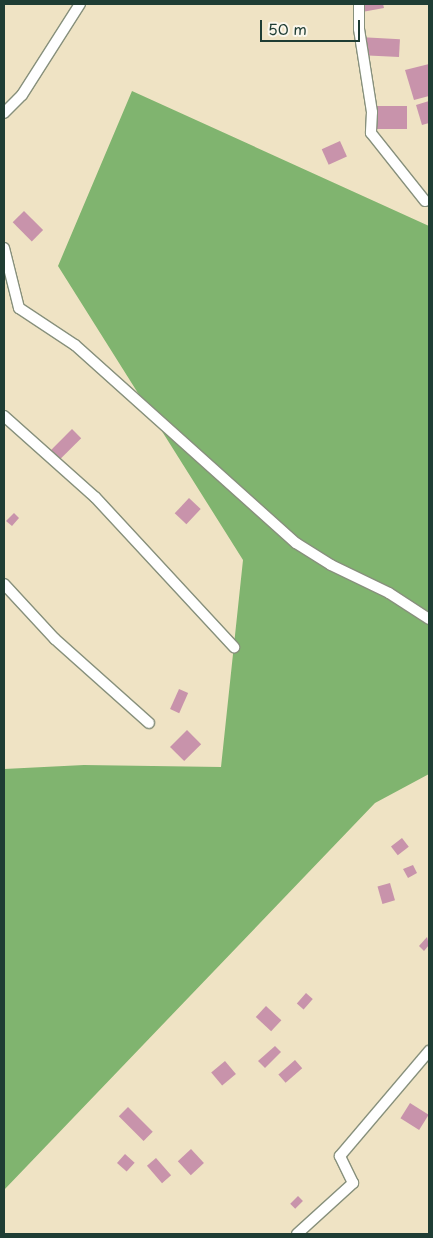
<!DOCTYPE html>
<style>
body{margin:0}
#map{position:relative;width:433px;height:1238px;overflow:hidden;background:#efe3c4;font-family:"Playpen Sans",sans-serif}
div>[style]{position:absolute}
.forest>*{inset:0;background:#80b46f}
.building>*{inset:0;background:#c893ab;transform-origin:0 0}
.roads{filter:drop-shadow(1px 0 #87907c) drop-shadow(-1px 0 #87907c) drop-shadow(0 1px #87907c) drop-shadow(0 -1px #87907c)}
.street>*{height:10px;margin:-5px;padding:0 5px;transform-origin:5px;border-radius:5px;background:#fff}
span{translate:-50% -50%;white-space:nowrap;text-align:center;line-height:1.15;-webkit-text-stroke:4.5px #fbf7ec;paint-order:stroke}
.frame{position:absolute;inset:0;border:5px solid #1f3d34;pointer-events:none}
.scale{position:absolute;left:260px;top:20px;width:100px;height:22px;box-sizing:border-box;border:2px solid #1f3d34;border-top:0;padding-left:6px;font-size:15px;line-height:18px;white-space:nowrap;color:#1f3d34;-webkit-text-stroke:4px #fbf7ec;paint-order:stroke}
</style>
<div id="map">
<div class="forest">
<div style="clip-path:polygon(132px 91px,429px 226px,429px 774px,375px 803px,4px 1190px,4px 769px,84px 765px,221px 767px,243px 560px,58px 266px)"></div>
</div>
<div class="building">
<div style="clip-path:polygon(361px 4px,383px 4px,384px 8px,362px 12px)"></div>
<div style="left:359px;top:37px;width:41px;height:18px;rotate:3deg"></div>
<div style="clip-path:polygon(429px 64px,429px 96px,414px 100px,405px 70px)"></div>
<div style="clip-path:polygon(429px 101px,429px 123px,422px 125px,416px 105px)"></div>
<div style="left:374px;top:106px;width:33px;height:23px"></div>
<div style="left:340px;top:141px;width:17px;height:20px;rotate:66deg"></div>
<div style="left:24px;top:211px;width:27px;height:16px;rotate:45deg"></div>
<div style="left:72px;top:429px;width:13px;height:32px;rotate:45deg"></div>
<div style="left:189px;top:498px;width:16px;height:21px;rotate:43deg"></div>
<div style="clip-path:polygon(14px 513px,19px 518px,12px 526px,6px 521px)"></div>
<div style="left:179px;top:689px;width:10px;height:22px;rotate:24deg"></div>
<div style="left:187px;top:730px;width:20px;height:24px;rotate:45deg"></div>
<div style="left:402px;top:838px;width:11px;height:14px;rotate:52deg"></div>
<div style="clip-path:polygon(413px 865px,417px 873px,408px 878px,403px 869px)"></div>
<div style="left:390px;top:883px;width:18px;height:13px;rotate:74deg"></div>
<div style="clip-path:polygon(427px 937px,429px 945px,424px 951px,419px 946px)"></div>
<div style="left:306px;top:993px;width:9px;height:14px;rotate:41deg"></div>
<div style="left:266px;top:1006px;width:21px;height:15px;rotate:43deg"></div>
<div style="clip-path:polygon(275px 1046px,281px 1052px,265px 1068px,258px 1061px)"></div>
<div style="left:295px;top:1060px;width:11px;height:22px;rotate:49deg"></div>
<div style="left:225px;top:1061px;width:17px;height:18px;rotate:50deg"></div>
<div style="left:410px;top:1103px;width:22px;height:18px;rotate:32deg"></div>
<div style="left:128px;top:1107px;width:35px;height:13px;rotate:45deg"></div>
<div style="left:191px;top:1149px;width:19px;height:18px;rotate:47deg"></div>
<div style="left:125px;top:1154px;width:13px;height:12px;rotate:42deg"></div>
<div style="left:156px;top:1158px;width:23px;height:12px;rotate:49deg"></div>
<div style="left:298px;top:1196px;width:7px;height:11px;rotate:45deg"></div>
</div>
<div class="roads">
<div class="street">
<div style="left:359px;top:4px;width:25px;rotate:90deg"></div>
<div style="left:359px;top:29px;width:84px;rotate:81.1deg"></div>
<div style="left:372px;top:112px;width:21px;rotate:93deg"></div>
<div style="left:371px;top:133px;width:87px;rotate:51.5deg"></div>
<div style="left:4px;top:113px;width:25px;rotate:-45deg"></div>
<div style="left:22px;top:95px;width:108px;rotate:-57.5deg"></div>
<div style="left:4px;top:248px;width:62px;rotate:76deg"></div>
<div style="left:19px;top:308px;width:67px;rotate:33.5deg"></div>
<div style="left:75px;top:345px;width:297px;rotate:41.9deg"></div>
<div style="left:296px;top:543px;width:41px;rotate:32.2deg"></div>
<div style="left:331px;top:565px;width:64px;rotate:25.8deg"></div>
<div style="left:389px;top:593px;width:48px;rotate:33deg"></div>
<div style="left:4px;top:416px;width:122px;rotate:41.7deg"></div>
<div style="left:95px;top:497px;width:205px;rotate:47.2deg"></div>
<div style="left:4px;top:584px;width:75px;rotate:47.2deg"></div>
<div style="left:55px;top:639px;width:126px;rotate:41.8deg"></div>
<div style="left:297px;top:1234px;width:76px;rotate:-42.3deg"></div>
<div style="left:353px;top:1183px;width:30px;rotate:-116deg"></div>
<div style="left:340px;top:1156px;width:138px;rotate:-49.7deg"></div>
</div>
</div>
<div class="frame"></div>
<div class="scale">50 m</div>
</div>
